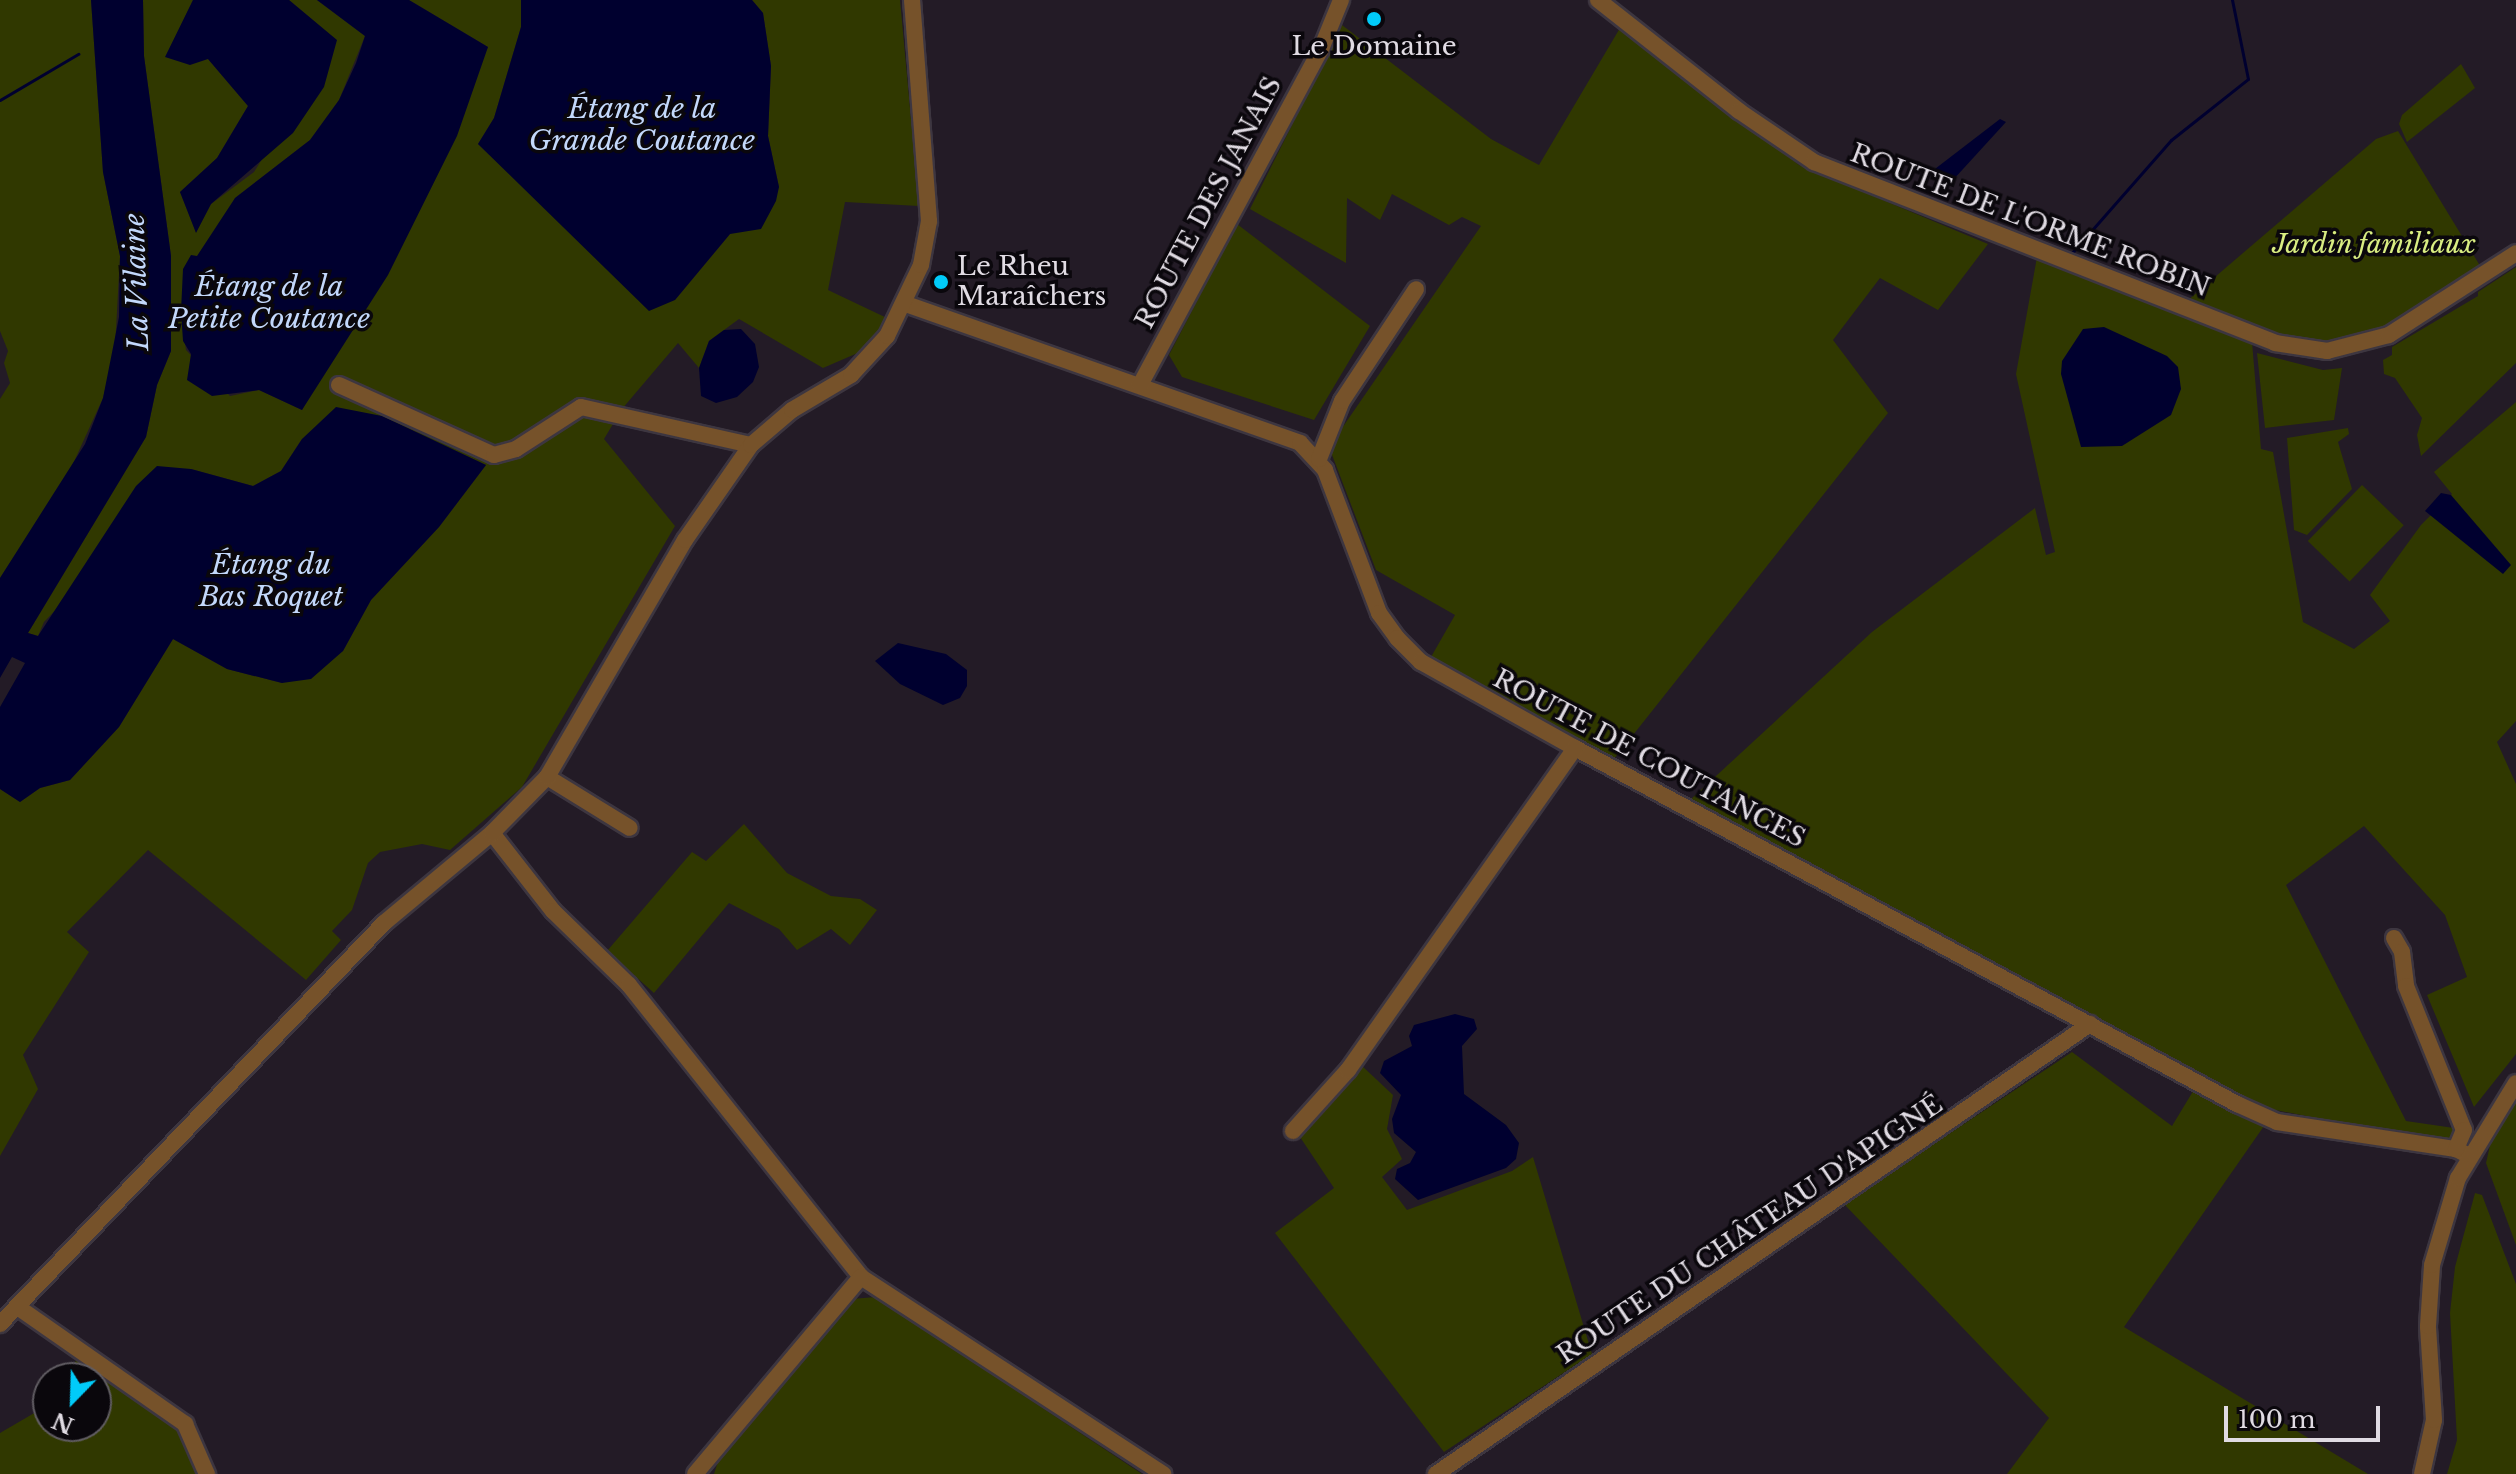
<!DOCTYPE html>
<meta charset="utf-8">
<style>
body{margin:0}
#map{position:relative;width:2516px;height:1474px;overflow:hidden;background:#231b26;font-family:"Libre Baskerville",serif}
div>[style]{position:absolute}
.green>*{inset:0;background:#303800;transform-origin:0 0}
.water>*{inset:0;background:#00002f}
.stream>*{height:3px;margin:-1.5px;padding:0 1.5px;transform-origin:1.5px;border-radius:1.5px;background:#00002f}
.roads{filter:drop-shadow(2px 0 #3d3640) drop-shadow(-2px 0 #3d3640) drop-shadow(0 2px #3d3640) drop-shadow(0 -2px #3d3640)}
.minor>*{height:16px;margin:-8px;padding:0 8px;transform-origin:8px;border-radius:8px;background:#76522a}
.dots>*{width:22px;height:22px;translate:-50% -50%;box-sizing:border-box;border:4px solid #0a070c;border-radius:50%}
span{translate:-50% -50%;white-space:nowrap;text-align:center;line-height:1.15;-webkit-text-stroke:7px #0a070c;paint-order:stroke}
.poi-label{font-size:26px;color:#e0dbe3}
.left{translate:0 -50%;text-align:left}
.street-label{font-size:26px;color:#e0dbe3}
.park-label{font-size:26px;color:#d9ed82;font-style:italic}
.water-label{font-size:28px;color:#c3d8fb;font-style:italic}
.north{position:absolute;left:32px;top:1362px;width:80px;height:80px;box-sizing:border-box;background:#0a070c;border:2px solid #605c62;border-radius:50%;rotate:203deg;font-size:22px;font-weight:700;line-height:32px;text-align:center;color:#e0dbe3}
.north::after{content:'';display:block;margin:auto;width:28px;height:36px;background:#01cbf9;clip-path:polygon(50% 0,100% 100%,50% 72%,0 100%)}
.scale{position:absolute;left:2224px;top:1406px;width:156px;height:36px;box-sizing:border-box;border:4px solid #e0dbe3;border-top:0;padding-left:10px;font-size:24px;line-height:28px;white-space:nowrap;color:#e0dbe3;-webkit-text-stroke:6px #0a070c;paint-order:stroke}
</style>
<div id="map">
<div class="green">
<div style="clip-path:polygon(0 0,91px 0,103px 172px,120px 256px,115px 348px,103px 398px,67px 477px,0 578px,0 399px,10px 383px,4px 363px,8px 351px,0 331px)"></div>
<div style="clip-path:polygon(143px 0,193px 0,166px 57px,208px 59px,248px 106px,217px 158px,180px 192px,196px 232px,211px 204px,254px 172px,336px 40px,289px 0,317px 0,365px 36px,339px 100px,310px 140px,235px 198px,181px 311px,186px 350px,230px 396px,259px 390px,302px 410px,488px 47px,409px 0,521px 0,521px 27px,494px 118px,478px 144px,560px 221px,675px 300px,730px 234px,779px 187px,768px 136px,771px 66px,763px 13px,752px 0,900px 0,919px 206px,845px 202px,828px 290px,889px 319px,860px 352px,823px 368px,739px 319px,709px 341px,699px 368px,678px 343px,622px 409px,604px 439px,675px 526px,522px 787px,450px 850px,422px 844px,380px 852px,368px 863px,352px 910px,332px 931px,341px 940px,306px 980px,148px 850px,67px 932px,89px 952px,23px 1055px,38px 1089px,0 1156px,0 789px,20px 802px,40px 788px,70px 780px,119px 727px,173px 639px,227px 669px,282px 683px,343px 651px,371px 600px,439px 527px,486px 465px,382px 416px,302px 439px,281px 471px,253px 486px,191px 469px,44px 622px,38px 636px,28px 633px,146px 437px,157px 385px,171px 351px,171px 256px,144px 56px)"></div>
<div style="clip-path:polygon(1342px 25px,1491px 139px,1539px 165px,1620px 28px,1799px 165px,1988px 244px,1938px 310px,1880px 278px,1833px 340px,1888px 413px,1614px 759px,1431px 657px,1455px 615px,1376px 570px,1329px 447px,1481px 226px,1462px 217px,1449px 225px,1392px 194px,1380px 220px,1347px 198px,1346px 263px,1250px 209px)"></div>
<div style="clip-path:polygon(2461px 64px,2475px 88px,2407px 142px,2399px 124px,2402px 115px)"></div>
<div style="clip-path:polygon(2398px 131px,2482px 269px,2398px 323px,2359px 339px,2325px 344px,2285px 339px,2187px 301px,2376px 139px)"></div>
<div style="clip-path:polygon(1237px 224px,1370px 326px,1314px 420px,1182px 377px,1169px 355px)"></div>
<div style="clip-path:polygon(2037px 257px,2252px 342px,2261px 449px,2273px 452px,2303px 622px,2354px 649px,2390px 621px,2370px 595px,2421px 525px,2452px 494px,2434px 472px,2516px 402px,2516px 721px,2497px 742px,2516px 784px,2516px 1054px,2474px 1107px,2427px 995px,2467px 977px,2445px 915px,2364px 826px,2286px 885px,2406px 1121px,2454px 1128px,2450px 1138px,2428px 1140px,2255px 1106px,1690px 800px,1872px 632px,2035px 508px,2046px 555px,2055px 552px,2016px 374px)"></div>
<div style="clip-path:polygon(2516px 267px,2516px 363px,2421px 456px,2417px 435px,2422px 418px,2395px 378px,2384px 374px,2383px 360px,2392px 355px,2392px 347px,2478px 296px,2478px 292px)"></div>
<div style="clip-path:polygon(2257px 353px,2323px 370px,2342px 368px,2334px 420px,2265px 428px)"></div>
<div style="clip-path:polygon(2348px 428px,2349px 434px,2338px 442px,2352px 489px,2307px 535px,2294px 530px,2287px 438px)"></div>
<div style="left:2362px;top:485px;width:58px;height:78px;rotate:44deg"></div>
<div style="clip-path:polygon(744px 824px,787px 873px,831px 896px,860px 899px,877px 910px,850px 945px,831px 929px,797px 950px,779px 929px,729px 903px,654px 993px,607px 951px,692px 852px,706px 861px)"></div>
<div style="clip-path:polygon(2072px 1052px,2172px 1126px,2195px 1088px,2264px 1126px,2124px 1327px,2368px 1474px,2007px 1474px,2049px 1418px,1844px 1204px)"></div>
<div style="clip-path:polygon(1360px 1064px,1393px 1095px,1387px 1129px,1402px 1159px,1382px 1177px,1407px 1210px,1512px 1171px,1533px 1157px,1592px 1354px,1444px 1452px,1275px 1233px,1334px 1188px,1300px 1137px)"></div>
<div style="clip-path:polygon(2516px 1098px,2516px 1245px,2486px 1163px,2491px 1141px)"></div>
<div style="clip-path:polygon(2475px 1193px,2482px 1195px,2516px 1284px,2516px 1474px,2447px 1474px,2457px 1440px,2450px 1313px,2455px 1267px)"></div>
<div style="clip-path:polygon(876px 1297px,1142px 1474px,714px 1474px,721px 1452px,851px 1299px)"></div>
<div style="clip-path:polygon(76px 1360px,166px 1418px,187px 1442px,201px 1474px,0 1474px,0 1433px,48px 1405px,48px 1426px,96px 1426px,96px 1378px,69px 1378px)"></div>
</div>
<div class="water">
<div style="clip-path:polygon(91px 0,143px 0,144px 56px,171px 256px,171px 351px,157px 385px,146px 437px,28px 633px,38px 636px,136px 486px,157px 466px,191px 469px,253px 486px,281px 471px,302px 439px,336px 407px,382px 416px,486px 465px,439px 527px,371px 600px,343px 651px,311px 679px,282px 683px,227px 669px,173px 639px,119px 727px,70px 780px,40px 788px,20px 802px,0 789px,0 707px,25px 663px,12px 657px,0 678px,0 578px,85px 444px,103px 398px,119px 317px,120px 256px,103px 172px)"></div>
<div style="clip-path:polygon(193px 0,289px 0,337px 40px,324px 87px,293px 133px,211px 204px,196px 233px,180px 192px,217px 158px,248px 106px,208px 59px,190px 65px,165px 57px)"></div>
<div style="clip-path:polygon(317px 0,409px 0,488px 47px,457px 136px,388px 275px,302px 410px,259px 390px,212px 396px,187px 380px,191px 354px,183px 341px,181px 311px,183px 269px,191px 255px,197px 256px,235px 198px,310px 140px,339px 100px,356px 63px,365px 36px)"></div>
<div style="clip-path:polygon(521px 0,752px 0,763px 13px,771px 66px,768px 136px,779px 187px,776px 201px,761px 229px,730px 234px,675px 300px,649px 311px,478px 144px,494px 118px,521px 27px)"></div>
<div style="clip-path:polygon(2000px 119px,2006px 122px,1953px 180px,1938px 179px,1931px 172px)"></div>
<div style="clip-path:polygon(2104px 327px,2167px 356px,2178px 367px,2181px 389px,2171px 415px,2122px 446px,2081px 447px,2061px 374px,2062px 361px,2083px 329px)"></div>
<div style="clip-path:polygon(741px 329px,755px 344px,759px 367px,753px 382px,737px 397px,716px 403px,701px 396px,699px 368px,709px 341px,724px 330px)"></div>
<div style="clip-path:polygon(2441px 493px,2451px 495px,2511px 565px,2503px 574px,2425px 511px)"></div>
<div style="clip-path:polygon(898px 643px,946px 654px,967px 670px,967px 686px,960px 698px,943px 705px,900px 684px,875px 661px)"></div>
<div style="clip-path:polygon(1455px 1014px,1474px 1019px,1477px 1029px,1462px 1046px,1464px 1094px,1506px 1125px,1519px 1143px,1516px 1159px,1506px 1168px,1418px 1200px,1395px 1179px,1397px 1169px,1410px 1163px,1416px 1152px,1394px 1133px,1392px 1119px,1401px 1095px,1380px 1073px,1384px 1061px,1412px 1046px,1409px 1036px,1414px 1025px)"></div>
</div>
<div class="stream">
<div style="left:0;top:100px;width:91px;rotate:-30.5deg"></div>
<div style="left:2070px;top:255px;width:153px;rotate:-48.7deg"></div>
<div style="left:2171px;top:140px;width:98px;rotate:-38.4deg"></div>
<div style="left:2248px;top:79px;width:81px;rotate:-101.4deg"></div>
</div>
<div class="roads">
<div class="minor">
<div style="left:1598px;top:0;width:179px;rotate:38.2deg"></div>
<div style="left:1739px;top:111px;width:91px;rotate:34.2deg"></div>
<div style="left:1814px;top:162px;width:495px;rotate:21.4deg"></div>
<div style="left:2275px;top:343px;width:53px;rotate:8.7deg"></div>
<div style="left:2327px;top:351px;width:64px;rotate:-14.5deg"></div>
<div style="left:2389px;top:335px;width:151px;rotate:-32.8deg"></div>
<div style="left:906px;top:304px;width:418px;rotate:19.4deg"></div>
<div style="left:1300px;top:443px;width:37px;rotate:47deg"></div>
<div style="left:1325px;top:470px;width:153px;rotate:69.3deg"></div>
<div style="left:1379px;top:613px;width:31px;rotate:54deg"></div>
<div style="left:1397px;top:638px;width:34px;rotate:45deg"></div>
<div style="left:1421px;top:662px;width:176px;rotate:29.2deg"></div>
<div style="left:1575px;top:748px;width:752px;rotate:28.27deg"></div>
<div style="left:2237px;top:1104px;width:44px;rotate:24.2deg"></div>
<div style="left:2277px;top:1122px;width:181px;rotate:8.6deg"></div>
<div style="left:2456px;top:1149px;width:15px;rotate:28deg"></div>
<div style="left:339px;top:385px;width:170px;rotate:24.3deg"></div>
<div style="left:494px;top:455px;width:23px;rotate:-15deg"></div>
<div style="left:516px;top:449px;width:77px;rotate:-32.9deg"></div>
<div style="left:581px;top:407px;width:174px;rotate:12.6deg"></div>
<div style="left:1140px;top:385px;width:382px;rotate:-61.7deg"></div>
<div style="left:1321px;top:49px;width:53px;rotate:-67.8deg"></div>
<div style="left:1319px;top:459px;width:62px;rotate:-68.4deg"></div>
<div style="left:1342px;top:401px;width:134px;rotate:-56.5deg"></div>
<div style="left:547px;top:777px;width:97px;rotate:31.6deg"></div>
<div style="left:492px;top:833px;width:99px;rotate:52deg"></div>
<div style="left:553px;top:911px;width:106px;rotate:44.2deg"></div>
<div style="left:629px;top:985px;width:373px;rotate:51.5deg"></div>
<div style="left:861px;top:1277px;width:361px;rotate:33.1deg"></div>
<div style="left:2394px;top:938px;width:16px;rotate:60deg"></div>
<div style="left:2402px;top:952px;width:34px;rotate:83deg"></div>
<div style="left:2406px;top:986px;width:155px;rotate:68.1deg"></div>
<div style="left:2464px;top:1130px;width:21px;rotate:113deg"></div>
<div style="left:1293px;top:1131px;width:82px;rotate:-48deg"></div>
<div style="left:1348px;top:1070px;width:394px;rotate:-54.8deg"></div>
<div style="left:19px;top:1308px;width:203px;rotate:34.9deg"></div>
<div style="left:185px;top:1424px;width:55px;rotate:66.3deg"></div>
<div style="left:0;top:1324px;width:555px;rotate:-46.24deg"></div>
<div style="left:384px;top:923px;width:141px;rotate:-39.8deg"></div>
<div style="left:492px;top:833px;width:78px;rotate:-45.5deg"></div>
<div style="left:547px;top:777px;width:274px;rotate:-59.8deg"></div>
<div style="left:685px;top:540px;width:116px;rotate:-55.2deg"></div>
<div style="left:751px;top:445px;width:54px;rotate:-40.5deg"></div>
<div style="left:792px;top:410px;width:69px;rotate:-30.7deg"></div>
<div style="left:851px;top:375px;width:53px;rotate:-47.3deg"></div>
<div style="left:887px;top:336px;width:79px;rotate:-64.4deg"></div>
<div style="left:921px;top:265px;width:45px;rotate:-79.7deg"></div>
<div style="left:929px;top:221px;width:222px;rotate:-94.4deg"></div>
<div style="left:695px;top:1474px;width:258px;rotate:-49.9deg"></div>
<div style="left:1436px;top:1474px;width:794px;rotate:-34.53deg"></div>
<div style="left:2422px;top:1474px;width:55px;rotate:-77.5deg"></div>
<div style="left:2434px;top:1420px;width:94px;rotate:-93.7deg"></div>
<div style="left:2428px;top:1326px;width:61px;rotate:-86.2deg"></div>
<div style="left:2432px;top:1265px;width:91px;rotate:-73.4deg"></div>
<div style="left:2458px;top:1178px;width:111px;rotate:-58.6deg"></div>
</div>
</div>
<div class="dots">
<div style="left:1374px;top:19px;background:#01cbf9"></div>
<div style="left:941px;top:282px;background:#01cbf9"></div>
</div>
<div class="poi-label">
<span style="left:1374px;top:47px">Le Domaine</span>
<span class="left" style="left:957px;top:282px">Le Rheu<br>Maraîchers</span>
</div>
<div class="street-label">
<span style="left:1209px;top:203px;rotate:-62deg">ROUTE DES JANAIS</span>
<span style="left:2030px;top:221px;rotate:21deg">ROUTE DE L'ORME ROBIN</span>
<span style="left:1649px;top:759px;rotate:28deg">ROUTE DE COUTANCES</span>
<span style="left:1750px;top:1230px;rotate:-34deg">ROUTE DU CHÂTEAU D'APIGNÉ</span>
</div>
<div class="park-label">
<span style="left:2374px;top:245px">Jardin familiaux</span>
</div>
<div class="water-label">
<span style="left:642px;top:125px">Étang de la<br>Grande Coutance</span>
<span style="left:137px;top:282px;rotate:-92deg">La Vilaine</span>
<span style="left:269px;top:303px">Étang de la<br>Petite Coutance</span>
<span style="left:271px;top:581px">Étang du<br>Bas Roquet</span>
</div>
<div class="north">N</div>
<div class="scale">100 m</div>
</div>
